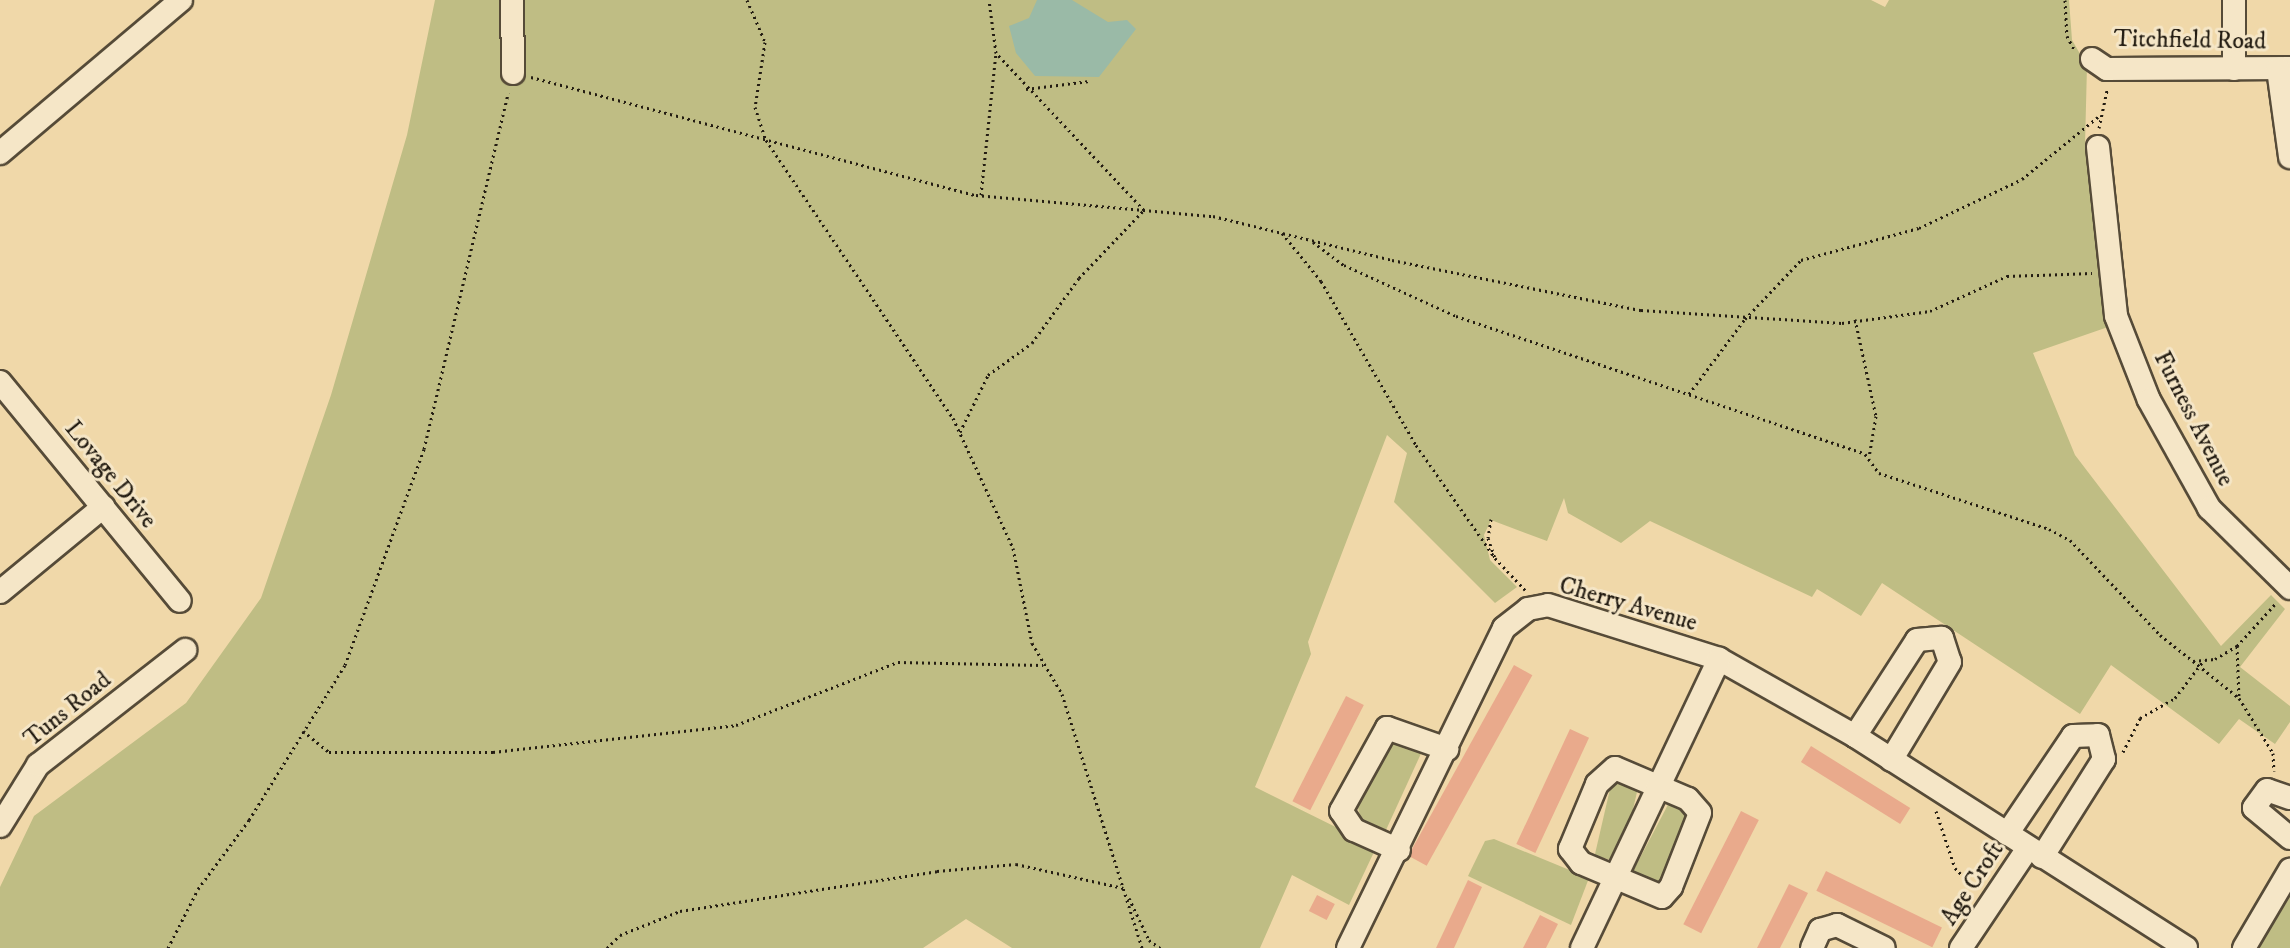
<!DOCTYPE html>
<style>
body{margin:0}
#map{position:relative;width:2290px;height:948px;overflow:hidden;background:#f0d8a9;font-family:"IM FELL DW Pica",serif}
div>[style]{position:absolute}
.green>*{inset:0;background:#bfbd84;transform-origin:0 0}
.water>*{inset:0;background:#9abaa7}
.building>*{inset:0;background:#e9aa8c;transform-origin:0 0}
.path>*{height:3px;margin-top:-1.5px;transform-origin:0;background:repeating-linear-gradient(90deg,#231c12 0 2px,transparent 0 6px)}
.roads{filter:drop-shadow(2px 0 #564b38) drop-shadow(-2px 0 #564b38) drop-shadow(0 2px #564b38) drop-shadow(0 -2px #564b38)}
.minor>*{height:22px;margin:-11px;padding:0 11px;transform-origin:11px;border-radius:11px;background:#f5e6c7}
span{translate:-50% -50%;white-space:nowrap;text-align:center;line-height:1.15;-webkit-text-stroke:6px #f5e6c7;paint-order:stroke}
.street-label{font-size:24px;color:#231c12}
</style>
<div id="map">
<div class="green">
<div style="clip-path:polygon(435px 0,1871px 0,1885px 7px,1889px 0,2069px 0,2072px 40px,2087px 66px,2085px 145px,2108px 327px,2033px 353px,2075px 455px,2221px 646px,2271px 595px,2285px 609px,2240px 667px,2290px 706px,2290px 722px,2275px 744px,2239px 719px,2219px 744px,2111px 665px,2080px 714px,1882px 583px,1861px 616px,1817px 589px,1812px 597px,1650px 521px,1621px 543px,1568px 513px,1564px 498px,1547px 541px,1491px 520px,1484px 535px,1490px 560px,1517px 587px,1495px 603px,1394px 502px,1407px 453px,1387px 435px,1308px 642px,1311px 654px,1255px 787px,1368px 843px,1374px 852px,1349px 905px,1292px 875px,1260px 948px,1012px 948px,966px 919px,923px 948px,0 948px,0 887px,34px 816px,186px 703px,261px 598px,331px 395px,407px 135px)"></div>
<div style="clip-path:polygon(1392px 734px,1424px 747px,1386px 830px,1361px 819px,1356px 801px)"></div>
<div style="left:1613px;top:776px;width:27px;height:82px;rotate:13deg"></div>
<div style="clip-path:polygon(1672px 797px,1691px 817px,1662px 882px,1648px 885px,1631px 875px)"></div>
<div style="clip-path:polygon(1494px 839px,1589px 878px,1571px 925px,1468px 876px,1485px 841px)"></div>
<div style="clip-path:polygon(2290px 897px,2290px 948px,2258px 948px)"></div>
</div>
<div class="water">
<div style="clip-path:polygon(1037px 0,1072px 0,1108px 22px,1127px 20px,1136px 29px,1099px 77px,1035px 76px,1016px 53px,1009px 26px,1029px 18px)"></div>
</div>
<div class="building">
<div style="left:1514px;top:665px;width:21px;height:218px;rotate:29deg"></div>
<div style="left:1346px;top:696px;width:20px;height:118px;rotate:27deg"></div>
<div style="left:1570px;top:729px;width:21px;height:127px;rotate:25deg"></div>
<div style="left:1811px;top:746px;width:117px;height:19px;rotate:32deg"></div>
<div style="left:1741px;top:811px;width:20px;height:127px;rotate:27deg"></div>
<div style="left:1826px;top:871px;width:129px;height:22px;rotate:26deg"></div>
<div style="clip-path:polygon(1468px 880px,1482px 887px,1454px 948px,1436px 948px)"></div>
<div style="clip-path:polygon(1789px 884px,1808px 893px,1780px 948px,1757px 948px)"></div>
<div style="left:1317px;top:895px;width:20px;height:18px;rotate:27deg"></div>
<div style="clip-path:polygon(1540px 915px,1558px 924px,1546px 948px,1523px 948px)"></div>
</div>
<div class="path">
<div style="left:747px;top:0;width:46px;rotate:66.8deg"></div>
<div style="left:765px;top:42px;width:66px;rotate:98.7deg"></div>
<div style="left:755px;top:107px;width:35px;rotate:72deg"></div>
<div style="left:766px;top:140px;width:335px;rotate:56.1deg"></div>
<div style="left:953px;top:418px;width:143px;rotate:65.2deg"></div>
<div style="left:1013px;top:548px;width:97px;rotate:78.7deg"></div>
<div style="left:1032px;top:643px;width:59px;rotate:59.5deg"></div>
<div style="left:1062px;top:694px;width:266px;rotate:72.5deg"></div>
<div style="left:2065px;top:0;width:36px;rotate:87deg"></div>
<div style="left:2067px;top:36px;width:17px;rotate:62deg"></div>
<div style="left:531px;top:77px;width:460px;rotate:14.9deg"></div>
<div style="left:976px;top:195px;width:238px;rotate:5.1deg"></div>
<div style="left:1213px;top:216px;width:184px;rotate:13.8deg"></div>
<div style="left:1392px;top:260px;width:254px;rotate:11.4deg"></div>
<div style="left:1641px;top:310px;width:201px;rotate:3.7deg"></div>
<div style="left:1842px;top:323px;width:89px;rotate:-7.8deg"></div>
<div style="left:1930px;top:311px;width:85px;rotate:-24.4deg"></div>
<div style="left:2007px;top:276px;width:85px;rotate:-2deg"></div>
<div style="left:1026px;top:89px;width:64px;rotate:-7.2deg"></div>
<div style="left:2099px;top:128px;width:40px;rotate:-78deg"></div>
<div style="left:981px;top:195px;width:143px;rotate:-84deg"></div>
<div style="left:996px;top:53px;width:53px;rotate:-97.5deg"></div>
<div style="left:1282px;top:233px;width:62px;rotate:50.9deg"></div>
<div style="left:1321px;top:281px;width:190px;rotate:59.9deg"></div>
<div style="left:1416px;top:445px;width:138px;rotate:55deg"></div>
<div style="left:1313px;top:242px;width:39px;rotate:37deg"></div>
<div style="left:1344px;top:265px;width:123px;rotate:24.5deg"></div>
<div style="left:1456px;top:316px;width:432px;rotate:18.6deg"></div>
<div style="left:1865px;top:454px;width:24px;rotate:54deg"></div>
<div style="left:1879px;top:473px;width:179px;rotate:18.2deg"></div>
<div style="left:2049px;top:529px;width:24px;rotate:28deg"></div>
<div style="left:2070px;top:540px;width:131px;rotate:46.5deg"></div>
<div style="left:2160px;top:635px;width:42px;rotate:38.2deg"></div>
<div style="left:2193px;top:661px;width:22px;rotate:-5deg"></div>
<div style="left:2215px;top:659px;width:26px;rotate:-31deg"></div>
<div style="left:2237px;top:646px;width:59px;rotate:-47.7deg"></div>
<div style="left:1855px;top:319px;width:99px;rotate:77.8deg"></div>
<div style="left:1876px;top:416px;width:42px;rotate:99.7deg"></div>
<div style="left:1689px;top:394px;width:94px;rotate:-53.3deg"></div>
<div style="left:1745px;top:319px;width:81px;rotate:-46.5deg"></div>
<div style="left:1801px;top:260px;width:122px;rotate:-15.2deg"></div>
<div style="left:1919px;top:228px;width:114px;rotate:-25.4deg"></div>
<div style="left:2022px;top:179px;width:99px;rotate:-39.3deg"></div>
<div style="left:960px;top:432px;width:64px;rotate:-63.8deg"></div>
<div style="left:988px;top:375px;width:54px;rotate:-36deg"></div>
<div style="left:1032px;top:343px;width:80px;rotate:-54.1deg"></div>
<div style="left:1079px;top:278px;width:94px;rotate:-46.3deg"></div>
<div style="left:1144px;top:210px;width:216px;rotate:-133.3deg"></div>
<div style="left:1491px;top:519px;width:19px;rotate:99deg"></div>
<div style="left:1488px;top:538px;width:21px;rotate:71deg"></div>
<div style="left:1495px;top:558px;width:44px;rotate:46.8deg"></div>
<div style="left:2237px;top:646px;width:52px;rotate:87.8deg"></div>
<div style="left:2239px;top:698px;width:65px;rotate:58.3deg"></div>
<div style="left:2273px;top:753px;width:18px;rotate:87deg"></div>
<div style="left:2193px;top:661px;width:59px;rotate:38.8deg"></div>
<div style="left:303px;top:731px;width:33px;rotate:39deg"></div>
<div style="left:329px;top:752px;width:164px"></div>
<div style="left:493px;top:752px;width:244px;rotate:-6.3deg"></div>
<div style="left:736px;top:725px;width:174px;rotate:-21.3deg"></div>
<div style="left:898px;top:662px;width:145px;rotate:1.2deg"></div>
<div style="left:2123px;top:752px;width:38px;rotate:-63deg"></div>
<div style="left:2140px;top:718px;width:40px;rotate:-29.7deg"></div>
<div style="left:2175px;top:698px;width:48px;rotate:-52.7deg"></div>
<div style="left:1936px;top:811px;width:60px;rotate:71.6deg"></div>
<div style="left:1955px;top:868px;width:28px;rotate:45deg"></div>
<div style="left:1129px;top:898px;width:47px;rotate:64.5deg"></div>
<div style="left:1149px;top:940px;width:14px;rotate:36deg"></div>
<div style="left:168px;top:948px;width:66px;rotate:-63deg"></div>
<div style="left:198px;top:889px;width:86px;rotate:-53.5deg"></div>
<div style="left:249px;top:820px;width:182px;rotate:-58.2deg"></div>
<div style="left:345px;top:665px;width:230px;rotate:-69.9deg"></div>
<div style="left:424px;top:449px;width:366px;rotate:-76.7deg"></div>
<div style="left:607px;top:948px;width:18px;rotate:-45deg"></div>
<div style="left:620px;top:935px;width:65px;rotate:-21.8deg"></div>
<div style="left:680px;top:911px;width:260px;rotate:-8.8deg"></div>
<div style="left:937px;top:871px;width:79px;rotate:-5.1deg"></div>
<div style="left:1016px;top:864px;width:110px;rotate:12.6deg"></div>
</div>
<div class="roads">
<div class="minor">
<div style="left:512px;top:0;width:73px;rotate:89.2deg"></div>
<div style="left:2234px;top:0;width:69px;rotate:90deg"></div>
<div style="left:2092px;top:59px;width:18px;rotate:34deg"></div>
<div style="left:2107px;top:69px;width:183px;rotate:-0.3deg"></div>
<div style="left:2278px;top:69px;width:89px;rotate:82.2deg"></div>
<div style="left:2098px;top:147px;width:170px;rotate:83.9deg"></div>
<div style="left:2116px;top:316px;width:90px;rotate:68.6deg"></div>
<div style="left:2149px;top:400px;width:124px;rotate:60.9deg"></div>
<div style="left:2209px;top:508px;width:114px;rotate:44.6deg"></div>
<div style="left:0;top:153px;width:237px;rotate:-40.2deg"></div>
<div style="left:0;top:382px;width:283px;rotate:50.6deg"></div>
<div style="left:0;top:592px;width:134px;rotate:-39.5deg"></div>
<div style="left:1855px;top:736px;width:114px;rotate:-57.1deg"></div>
<div style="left:1917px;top:640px;width:25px;rotate:-5deg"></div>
<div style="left:1942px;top:638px;width:25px;rotate:72deg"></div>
<div style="left:1950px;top:662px;width:114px;rotate:121deg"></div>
<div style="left:1615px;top:768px;width:79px;rotate:23deg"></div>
<div style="left:1688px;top:799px;width:18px;rotate:49deg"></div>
<div style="left:1700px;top:813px;width:79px;rotate:111.4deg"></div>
<div style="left:1671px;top:887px;width:13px;rotate:132deg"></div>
<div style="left:1662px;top:897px;width:88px;rotate:-157.2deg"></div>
<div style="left:1581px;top:863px;width:18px;rotate:-128deg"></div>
<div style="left:1570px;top:849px;width:70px;rotate:-67.4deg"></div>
<div style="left:1597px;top:784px;width:24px;rotate:-42deg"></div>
<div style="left:2290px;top:798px;width:24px;rotate:-161deg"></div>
<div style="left:2267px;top:790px;width:22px;rotate:126deg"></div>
<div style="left:2254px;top:808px;width:47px;rotate:39.8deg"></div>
<div style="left:0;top:826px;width:72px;rotate:-58.1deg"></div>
<div style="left:38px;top:765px;width:187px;rotate:-38deg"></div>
<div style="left:2007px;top:834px;width:118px;rotate:-56deg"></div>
<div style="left:2073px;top:736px;width:25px;rotate:-2deg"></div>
<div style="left:2098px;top:735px;width:25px;rotate:76deg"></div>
<div style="left:2104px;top:759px;width:116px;rotate:122.3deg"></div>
<div style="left:1399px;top:850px;width:49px;rotate:-156deg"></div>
<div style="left:1354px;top:830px;width:23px;rotate:-124deg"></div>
<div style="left:1341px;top:811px;width:95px;rotate:-61deg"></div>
<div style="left:1387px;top:728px;width:64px;rotate:19.3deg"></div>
<div style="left:1348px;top:948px;width:356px;rotate:-64deg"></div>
<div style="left:1504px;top:628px;width:31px;rotate:-38deg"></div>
<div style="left:1528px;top:609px;width:20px;rotate:-11deg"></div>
<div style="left:1548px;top:605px;width:179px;rotate:17.5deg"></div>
<div style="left:1719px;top:659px;width:156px;rotate:29.5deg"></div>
<div style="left:1855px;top:736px;width:393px;rotate:32.6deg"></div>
<div style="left:1582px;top:948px;width:320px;rotate:-64.6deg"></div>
<div style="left:1812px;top:948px;width:20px;rotate:-66deg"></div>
<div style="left:1820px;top:930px;width:18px;rotate:-16deg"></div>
<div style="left:1837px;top:925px;width:52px;rotate:26.1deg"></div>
<div style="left:1961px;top:948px;width:120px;rotate:-56.2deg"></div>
<div style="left:2244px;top:948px;width:91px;rotate:-59.5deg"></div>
</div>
</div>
<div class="street-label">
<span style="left:2190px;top:41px;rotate:1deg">Titchfield Road</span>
<span style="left:2193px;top:419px;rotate:63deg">Furness Avenue</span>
<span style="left:110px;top:475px;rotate:51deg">Lovage Drive</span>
<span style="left:1628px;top:605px;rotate:16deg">Cherry Avenue</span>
<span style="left:68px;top:710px;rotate:-39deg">Tuns Road</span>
<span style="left:1973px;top:884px;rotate:-57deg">Age Croft</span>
</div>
</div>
